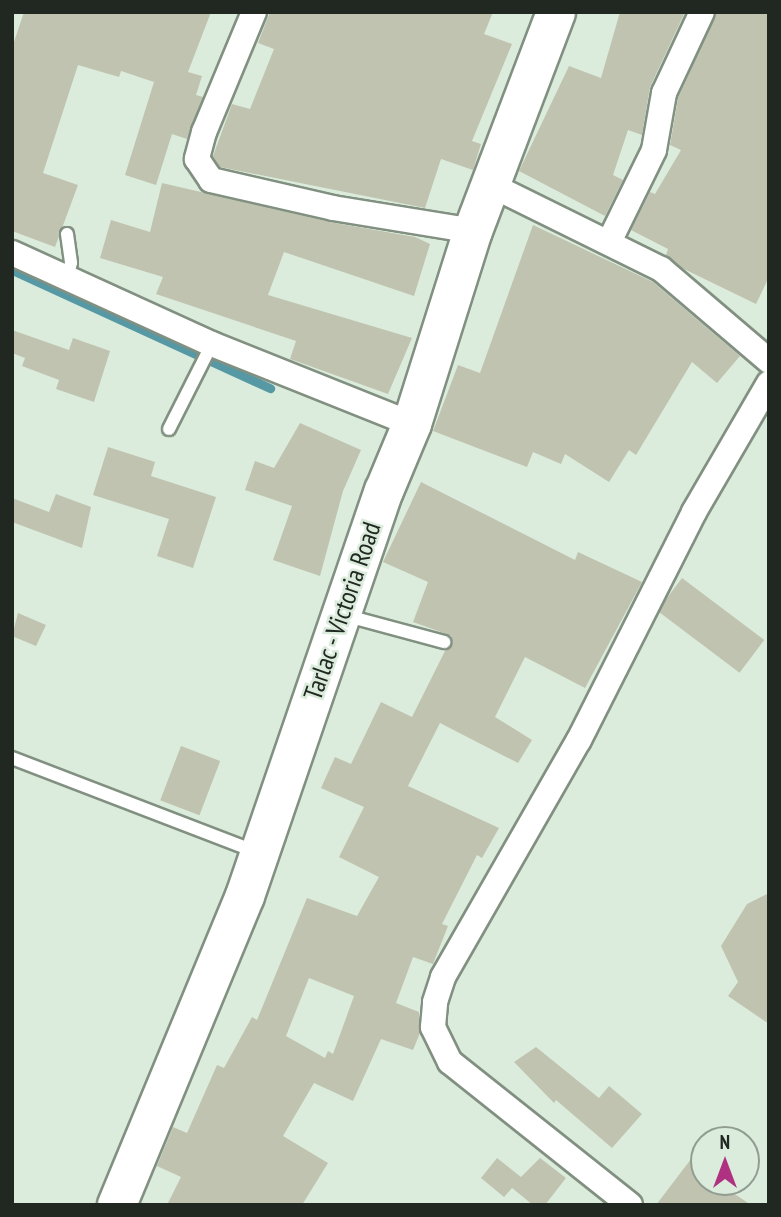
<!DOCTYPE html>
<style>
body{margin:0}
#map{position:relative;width:781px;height:1217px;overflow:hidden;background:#dbecdc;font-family:"PT Sans Narrow",sans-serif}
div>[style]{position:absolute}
.stream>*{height:9px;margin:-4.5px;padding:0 4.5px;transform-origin:4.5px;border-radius:4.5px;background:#5699a5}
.building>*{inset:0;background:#c0c3af;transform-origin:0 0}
.roads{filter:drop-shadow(2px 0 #819081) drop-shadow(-2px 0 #819081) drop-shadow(0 2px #819081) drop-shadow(0 -2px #819081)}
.service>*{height:12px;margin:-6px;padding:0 6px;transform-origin:6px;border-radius:6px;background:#fff}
.minor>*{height:24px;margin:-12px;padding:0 12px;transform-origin:12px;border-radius:12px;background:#fff}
.primary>*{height:38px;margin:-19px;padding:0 19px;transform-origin:19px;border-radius:19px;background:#fff}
span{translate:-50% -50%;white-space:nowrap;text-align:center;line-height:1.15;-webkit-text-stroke:5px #dbecdc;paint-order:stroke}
.street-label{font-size:26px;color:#212721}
.frame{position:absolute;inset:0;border:14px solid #212721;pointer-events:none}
.north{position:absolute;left:690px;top:1126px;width:70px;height:70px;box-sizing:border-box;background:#dbecdc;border:2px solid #919d91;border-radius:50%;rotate:0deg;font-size:19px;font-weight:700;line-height:28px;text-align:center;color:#212721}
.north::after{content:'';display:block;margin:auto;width:24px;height:32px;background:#af3282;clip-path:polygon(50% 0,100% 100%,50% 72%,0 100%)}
</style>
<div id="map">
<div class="stream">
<div style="left:12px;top:270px;width:284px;rotate:24.6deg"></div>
</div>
<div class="building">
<div style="clip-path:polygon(24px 12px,211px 12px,188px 72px,202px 76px,196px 95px,203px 97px,187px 139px,172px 134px,156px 185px,125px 175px,154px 82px,121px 71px,119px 77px,78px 65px,43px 173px,78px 185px,55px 247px,12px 231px,12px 48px)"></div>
<div style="clip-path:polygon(270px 12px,493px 12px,484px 34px,512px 44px,472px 141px,481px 144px,473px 170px,441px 159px,425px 208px,220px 167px,213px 156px,232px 104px,250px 109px,274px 49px,258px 43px)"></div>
<div style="clip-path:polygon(620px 12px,685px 12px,650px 87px,642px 135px,628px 130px,613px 175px,623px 180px,605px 216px,519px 171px,569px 66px,601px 78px)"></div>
<div style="clip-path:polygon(717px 12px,769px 12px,769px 277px,756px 304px,684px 269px,666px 255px,668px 249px,631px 230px,650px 192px,655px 194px,681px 150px,670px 145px,678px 98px)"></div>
<div style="clip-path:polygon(162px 183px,330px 222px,415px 237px,430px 244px,414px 296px,284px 252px,268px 295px,412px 338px,388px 394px,290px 359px,296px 341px,156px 294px,163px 277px,100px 258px,111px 220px,150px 232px)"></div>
<div style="clip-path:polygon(533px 225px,653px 282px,740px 356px,717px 383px,692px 362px,636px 455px,629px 450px,609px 482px,565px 454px,561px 464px,533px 452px,527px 467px,433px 431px,458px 365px,480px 373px)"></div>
<div style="clip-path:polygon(12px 330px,69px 350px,73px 338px,110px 351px,94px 402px,56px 389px,59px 380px,22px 366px,25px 358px,12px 353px)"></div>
<div style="clip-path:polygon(300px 423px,361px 450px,343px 491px,320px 576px,273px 560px,292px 506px,245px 490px,255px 461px,274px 468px)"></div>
<div style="clip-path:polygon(108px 447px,155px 462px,151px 476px,216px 497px,193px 568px,157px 556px,169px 519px,93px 495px)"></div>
<div style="clip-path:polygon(evenodd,421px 482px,575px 560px,578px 552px,642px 582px,585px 688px,525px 657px,495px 717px,532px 740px,518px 763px,440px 723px,408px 786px,499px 828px,482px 858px,477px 855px,442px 924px,448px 926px,433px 964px,413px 957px,396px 1003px,419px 1012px,420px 1033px,413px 1050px,381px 1039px,353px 1101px,314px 1083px,283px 1136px,328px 1163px,302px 1205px,167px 1205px,181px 1177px,157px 1166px,173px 1127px,187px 1133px,217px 1065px,224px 1068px,252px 1017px,257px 1020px,307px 898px,357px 916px,379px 877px,339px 857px,364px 807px,321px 788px,335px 757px,351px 764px,381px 702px,412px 717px,445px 651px,452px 645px,452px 636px,413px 622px,428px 582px,383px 562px,421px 482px,309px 978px,354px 996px,333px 1054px,328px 1051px,325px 1058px,286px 1036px,309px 978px)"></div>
<div style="clip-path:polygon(56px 494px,91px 507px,82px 548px,12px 522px,12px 498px,49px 512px)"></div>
<div style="left:682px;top:578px;width:103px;height:41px;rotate:37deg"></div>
<div style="clip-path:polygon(18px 613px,46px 625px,36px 646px,12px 636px)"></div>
<div style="left:181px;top:746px;width:42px;height:58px;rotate:21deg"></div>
<div style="clip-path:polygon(769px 893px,769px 1024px,728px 996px,738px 982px,721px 946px,747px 904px)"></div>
<div style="clip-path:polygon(536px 1047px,599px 1098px,609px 1086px,642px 1114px,612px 1148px,556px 1100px,554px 1103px,514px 1062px)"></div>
<div style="clip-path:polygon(704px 1142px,704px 1182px,717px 1182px,751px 1205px,656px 1205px)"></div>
<div style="clip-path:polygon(497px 1158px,521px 1177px,540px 1158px,566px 1178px,545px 1205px,533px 1205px,512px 1188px,504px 1197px,481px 1178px)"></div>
</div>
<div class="roads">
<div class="service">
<div style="left:67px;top:234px;width:29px;rotate:82deg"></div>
<div style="left:71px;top:263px;width:16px;rotate:105deg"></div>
<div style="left:169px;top:429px;width:95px;rotate:-63.2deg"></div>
<div style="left:344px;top:615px;width:104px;rotate:15.1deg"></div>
<div style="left:12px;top:758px;width:262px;rotate:21deg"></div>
</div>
<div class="minor">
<div style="left:254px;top:12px;width:130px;rotate:112.6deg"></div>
<div style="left:204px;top:132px;width:28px;rotate:105deg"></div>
<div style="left:197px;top:159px;width:25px;rotate:56deg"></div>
<div style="left:211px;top:180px;width:125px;rotate:12.9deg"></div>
<div style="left:333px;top:208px;width:142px;rotate:9.3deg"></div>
<div style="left:491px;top:185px;width:190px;rotate:26.3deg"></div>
<div style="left:661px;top:269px;width:142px;rotate:40.4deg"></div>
<div style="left:610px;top:240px;width:100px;rotate:-63.9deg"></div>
<div style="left:654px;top:150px;width:58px;rotate:-80deg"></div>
<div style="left:664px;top:93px;width:89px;rotate:-64.9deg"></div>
<div style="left:12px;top:253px;width:220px;rotate:24.5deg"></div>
<div style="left:212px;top:344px;width:215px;rotate:21.8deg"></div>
<div style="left:630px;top:1205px;width:230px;rotate:-141.5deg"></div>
<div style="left:450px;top:1062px;width:39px;rotate:-116deg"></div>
<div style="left:433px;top:1027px;width:25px;rotate:-85deg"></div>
<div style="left:435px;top:1002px;width:26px;rotate:-72deg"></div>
<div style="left:443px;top:977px;width:273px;rotate:-60.2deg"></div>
<div style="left:579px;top:740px;width:255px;rotate:-63.2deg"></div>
<div style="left:694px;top:512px;width:149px;rotate:-59.8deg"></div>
</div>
<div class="primary">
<div style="left:117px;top:1205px;width:334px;rotate:-67.5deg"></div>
<div style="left:245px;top:896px;width:428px;rotate:-71.1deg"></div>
<div style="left:384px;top:491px;width:73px;rotate:-67.3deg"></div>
<div style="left:412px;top:424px;width:202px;rotate:-72.5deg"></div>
<div style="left:473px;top:231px;width:234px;rotate:-69.2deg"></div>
</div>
</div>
<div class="street-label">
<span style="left:342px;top:611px;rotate:-71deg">Tarlac - Victoria Road</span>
</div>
<div class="frame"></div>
<div class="north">N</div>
</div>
